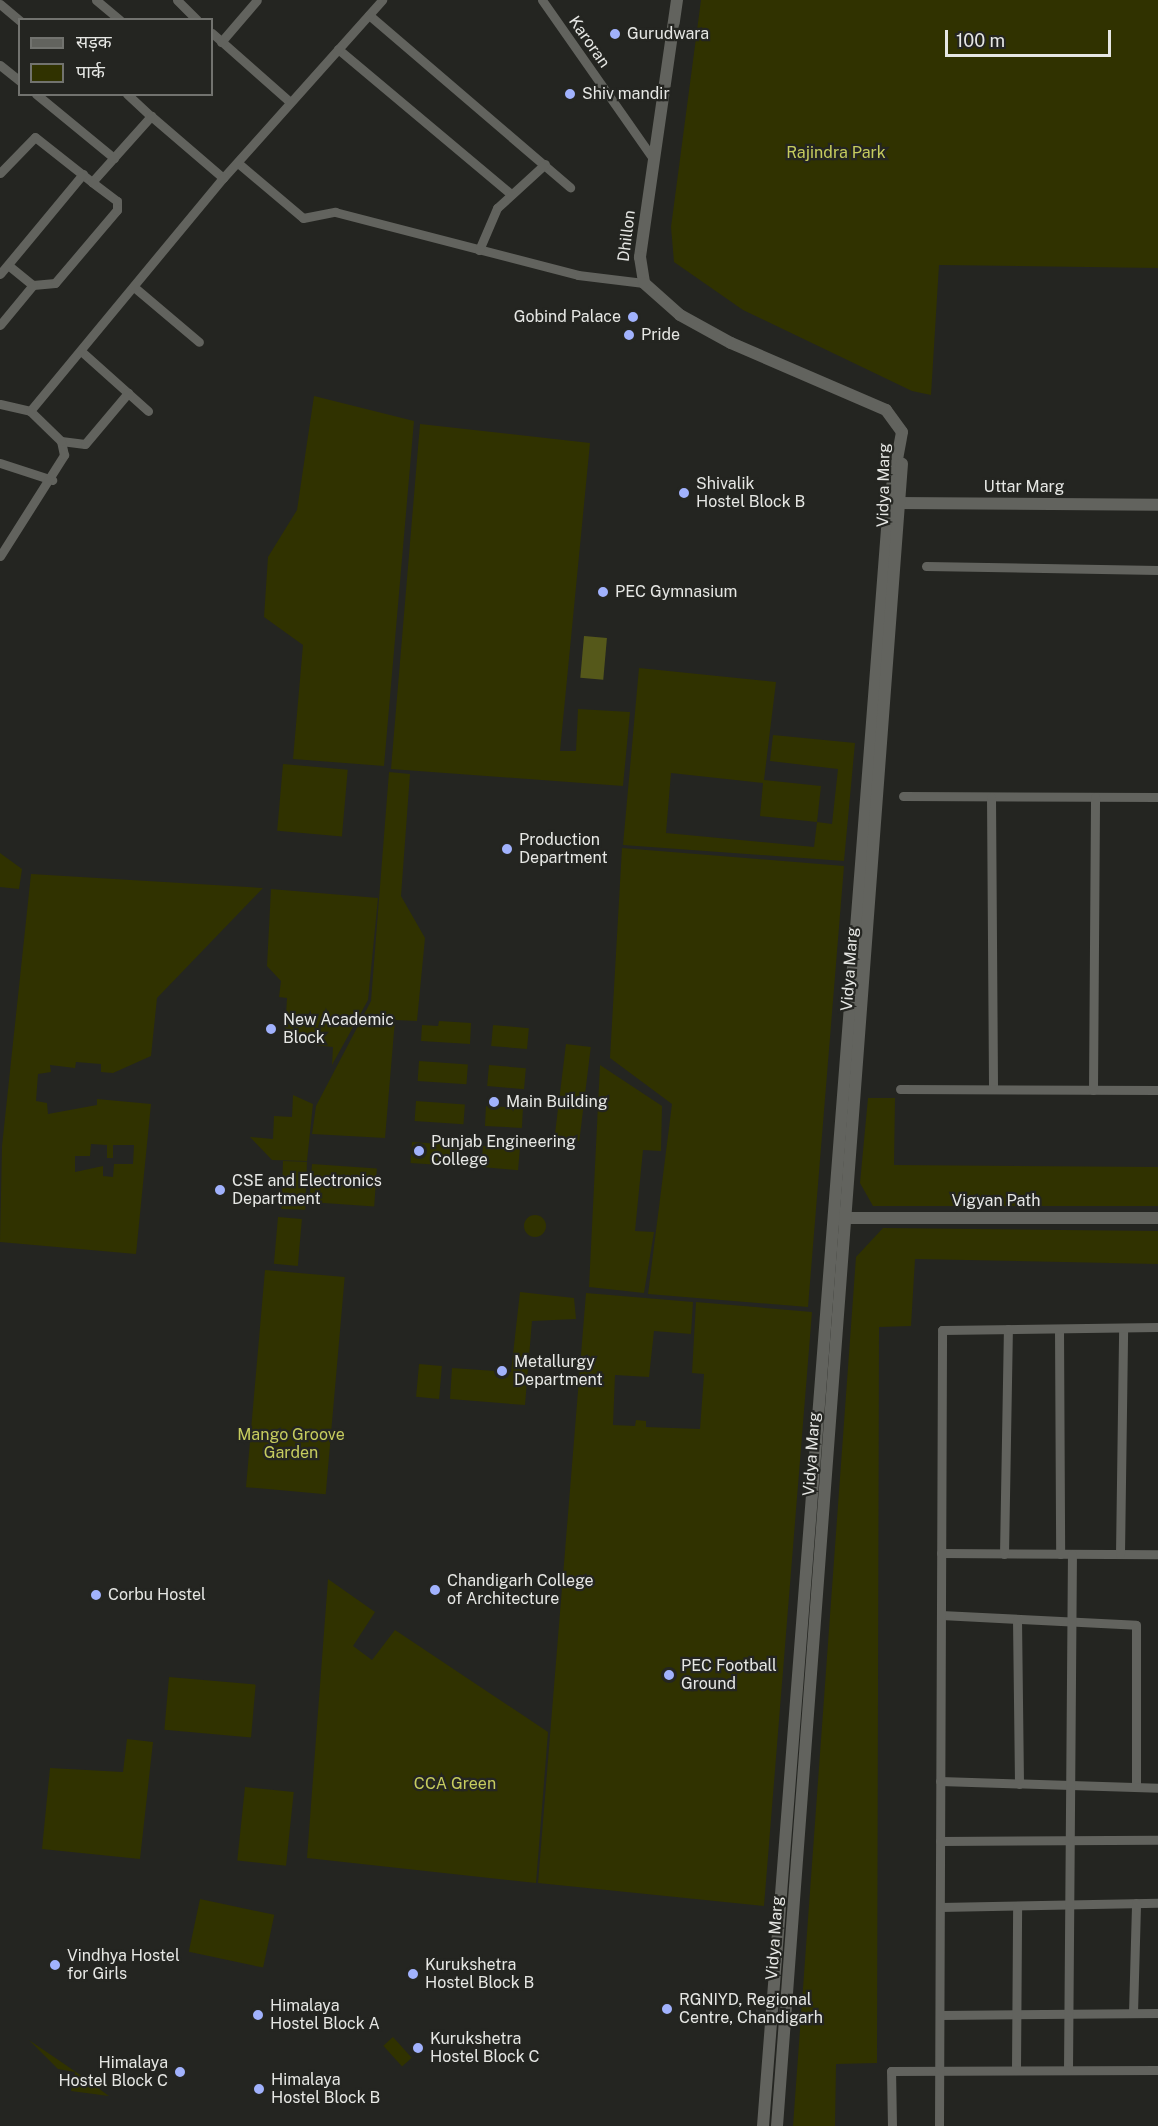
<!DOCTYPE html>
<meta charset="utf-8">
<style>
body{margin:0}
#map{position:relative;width:1158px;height:2126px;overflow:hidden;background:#242521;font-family:"Public Sans","Noto Sans Devanagari",sans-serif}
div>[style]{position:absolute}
.green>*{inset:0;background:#303200;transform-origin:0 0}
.round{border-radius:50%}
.water>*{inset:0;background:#55581a;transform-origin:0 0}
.street>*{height:9px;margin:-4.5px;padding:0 4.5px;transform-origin:4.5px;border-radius:4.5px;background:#62635e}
.secondary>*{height:12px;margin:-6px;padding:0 6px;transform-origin:6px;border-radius:6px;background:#62635e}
.dots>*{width:16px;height:16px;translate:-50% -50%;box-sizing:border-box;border:3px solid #242521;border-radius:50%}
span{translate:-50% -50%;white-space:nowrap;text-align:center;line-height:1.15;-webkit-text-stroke:4.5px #242521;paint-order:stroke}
.poi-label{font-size:16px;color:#e6e7e4}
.left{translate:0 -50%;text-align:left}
.right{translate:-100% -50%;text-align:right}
.street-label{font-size:16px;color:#e6e7e4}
.park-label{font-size:16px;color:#c6cc5e}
.legend{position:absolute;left:18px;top:18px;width:195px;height:78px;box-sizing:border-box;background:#242521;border:2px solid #72736f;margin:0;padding:8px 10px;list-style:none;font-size:18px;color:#e6e7e4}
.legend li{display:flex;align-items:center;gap:12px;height:30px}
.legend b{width:30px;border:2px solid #72736f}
.scale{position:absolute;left:945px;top:30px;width:166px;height:27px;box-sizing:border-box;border:3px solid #e6e7e4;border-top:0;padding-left:8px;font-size:18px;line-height:21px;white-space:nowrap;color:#e6e7e4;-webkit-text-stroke:4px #242521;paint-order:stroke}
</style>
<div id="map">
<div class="green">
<div style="clip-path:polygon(701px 0,1158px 0,1158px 268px,939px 265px,931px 395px,912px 391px,743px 310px,674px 262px,671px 227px)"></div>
<div style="clip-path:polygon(314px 396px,414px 421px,384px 766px,293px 759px,303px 645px,264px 617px,268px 557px,297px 510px)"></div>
<div style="clip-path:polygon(420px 424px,590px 443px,560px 751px,576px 751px,578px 709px,630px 712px,623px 786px,391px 769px)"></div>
<div style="clip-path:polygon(evenodd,639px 668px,776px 682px,764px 780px,821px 786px,817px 822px,832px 824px,838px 769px,770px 761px,773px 735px,855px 743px,844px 861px,623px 845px,639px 668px,671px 773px,763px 783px,760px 816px,817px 822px,814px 847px,666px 833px,671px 773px)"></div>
<div style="left:283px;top:764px;width:65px;height:67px;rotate:5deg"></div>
<div style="clip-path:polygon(389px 772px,410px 774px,401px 896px,425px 938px,417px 1021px,395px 1020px,385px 1138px,312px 1134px,316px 1106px,371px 1001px)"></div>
<div style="clip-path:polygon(622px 848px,844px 866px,808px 1307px,648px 1294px,672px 1104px,610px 1058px)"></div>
<div style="clip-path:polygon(0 853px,22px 869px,19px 889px,0 887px)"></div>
<div style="clip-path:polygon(evenodd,31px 874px,263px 888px,157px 998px,151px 1056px,113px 1073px,101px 1072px,101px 1064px,76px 1062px,75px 1068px,50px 1065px,51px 1072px,38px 1074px,36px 1101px,47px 1103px,48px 1114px,97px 1105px,97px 1099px,151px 1104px,136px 1254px,0 1242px,2px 1146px,31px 874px,91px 1144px,107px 1145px,107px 1158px,113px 1158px,113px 1145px,134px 1145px,133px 1164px,114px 1164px,113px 1177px,103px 1176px,103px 1166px,75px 1172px,75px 1156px,90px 1156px,91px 1144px)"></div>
<div style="clip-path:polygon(271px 889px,378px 898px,368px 1000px,332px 1065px,333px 1047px,315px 1045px,305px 1034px,285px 1031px,287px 998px,279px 997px,281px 981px,267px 966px)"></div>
<div style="clip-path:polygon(439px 1021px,471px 1023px,470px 1044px,421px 1041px,422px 1025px,438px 1026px)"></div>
<div style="left:493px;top:1025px;width:36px;height:21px;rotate:5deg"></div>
<div style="left:566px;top:1044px;width:25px;height:95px;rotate:7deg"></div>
<div style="left:419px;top:1061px;width:49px;height:20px;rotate:4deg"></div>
<div style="left:489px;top:1065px;width:37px;height:21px;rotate:5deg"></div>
<div style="clip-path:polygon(600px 1065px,662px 1106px,661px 1151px,643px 1150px,635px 1231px,654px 1232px,644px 1293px,589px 1287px)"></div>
<div style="clip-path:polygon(293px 1095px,313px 1104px,307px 1161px,272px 1160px,250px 1137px,273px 1139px,274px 1116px,292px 1117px)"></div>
<div style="clip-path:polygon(868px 1098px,895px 1098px,894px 1165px,1158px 1167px,1158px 1206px,873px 1206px,860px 1183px)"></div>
<div style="left:416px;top:1101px;width:49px;height:20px;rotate:4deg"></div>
<div style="left:486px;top:1106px;width:37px;height:20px;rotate:3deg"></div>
<div style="left:412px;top:1142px;width:49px;height:21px;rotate:4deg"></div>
<div style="left:483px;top:1146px;width:37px;height:21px;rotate:5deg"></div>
<div style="left:283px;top:1161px;width:24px;height:48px;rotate:2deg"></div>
<div style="left:312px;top:1164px;width:65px;height:38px;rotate:4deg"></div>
<div class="round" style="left:524px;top:1215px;width:22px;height:22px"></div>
<div style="left:278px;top:1217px;width:24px;height:47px;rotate:5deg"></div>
<div style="clip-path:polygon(883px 1228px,1158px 1231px,1158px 1264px,915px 1259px,911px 1326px,879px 1327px,877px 2063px,836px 2064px,835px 2126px,793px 2126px,856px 1257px)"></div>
<div style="left:265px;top:1270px;width:80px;height:218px;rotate:5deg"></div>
<div style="clip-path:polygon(520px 1292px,574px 1298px,576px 1319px,532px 1321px,525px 1405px,450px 1399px,452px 1368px,511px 1372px)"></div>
<div style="clip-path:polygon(586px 1293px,693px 1302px,691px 1334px,654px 1331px,649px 1377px,615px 1375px,613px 1425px,635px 1426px,636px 1420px,646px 1421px,646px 1427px,700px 1429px,704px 1374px,692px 1373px,696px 1302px,812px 1312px,764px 1906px,538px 1883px)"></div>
<div style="left:419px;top:1364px;width:23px;height:33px;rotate:5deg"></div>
<div style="clip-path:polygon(328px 1579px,375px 1612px,353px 1646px,372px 1660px,395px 1630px,548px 1732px,536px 1883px,307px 1858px)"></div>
<div style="left:169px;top:1677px;width:87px;height:53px;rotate:5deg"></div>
<div style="clip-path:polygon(127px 1739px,153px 1742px,140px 1859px,42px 1849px,50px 1768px,123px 1772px)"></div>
<div style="left:245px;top:1787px;width:49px;height:74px;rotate:6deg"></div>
<div style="left:200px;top:1899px;width:76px;height:54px;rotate:12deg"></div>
<div style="left:393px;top:2037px;width:28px;height:13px;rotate:48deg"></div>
<div style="clip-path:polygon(29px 2040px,76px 2072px,109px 2096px,71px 2091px,75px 2072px,58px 2069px)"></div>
</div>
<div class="water">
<div style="left:584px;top:636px;width:23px;height:42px;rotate:5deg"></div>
</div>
<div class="street">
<div style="left:96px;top:0;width:31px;rotate:40deg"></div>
<div style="left:177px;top:0;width:28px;rotate:45deg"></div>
<div style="left:542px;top:0;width:195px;rotate:55deg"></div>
<div style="left:0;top:4px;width:26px;rotate:40deg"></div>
<div style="left:369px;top:15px;width:265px;rotate:40.6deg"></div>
<div style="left:212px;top:33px;width:104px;rotate:41.5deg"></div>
<div style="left:221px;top:42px;width:55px;rotate:-49.4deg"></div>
<div style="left:338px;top:49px;width:226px;rotate:40deg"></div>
<div style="left:0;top:65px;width:26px;rotate:39deg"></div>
<div style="left:36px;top:94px;width:101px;rotate:39.4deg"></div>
<div style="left:127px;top:94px;width:33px;rotate:43deg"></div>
<div style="left:238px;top:163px;width:85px;rotate:40.2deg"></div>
<div style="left:303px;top:218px;width:33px;rotate:-11deg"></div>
<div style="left:335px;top:212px;width:251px;rotate:14.5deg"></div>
<div style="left:578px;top:275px;width:66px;rotate:6.9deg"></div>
<div style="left:0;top:173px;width:50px;rotate:-45.8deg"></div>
<div style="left:35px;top:137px;width:73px;rotate:38.3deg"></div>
<div style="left:92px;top:182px;width:89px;rotate:-48.2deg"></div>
<div style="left:151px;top:116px;width:95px;rotate:40.7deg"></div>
<div style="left:223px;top:178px;width:239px;rotate:-48.2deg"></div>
<div style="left:479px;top:250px;width:46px;rotate:-66.8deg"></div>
<div style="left:497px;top:208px;width:65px;rotate:-42.5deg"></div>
<div style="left:8px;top:265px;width:32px;rotate:39deg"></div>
<div style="left:33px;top:285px;width:22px;rotate:-5deg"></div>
<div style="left:55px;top:283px;width:96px;rotate:-49.7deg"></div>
<div style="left:117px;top:210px;width:9px;rotate:-90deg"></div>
<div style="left:117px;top:201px;width:31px;rotate:-143deg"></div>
<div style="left:0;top:274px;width:130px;rotate:-50.3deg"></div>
<div style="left:134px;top:287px;width:85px;rotate:40.2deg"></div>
<div style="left:0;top:325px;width:52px;rotate:-50.5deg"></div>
<div style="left:81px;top:351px;width:90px;rotate:41.8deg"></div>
<div style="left:0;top:404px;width:31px;rotate:13deg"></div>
<div style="left:30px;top:411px;width:303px;rotate:-50.4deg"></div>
<div style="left:61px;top:441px;width:24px;rotate:7deg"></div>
<div style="left:85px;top:444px;width:67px;rotate:-49.9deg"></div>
<div style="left:0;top:463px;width:55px;rotate:18.1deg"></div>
<div style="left:0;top:556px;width:120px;rotate:-57.6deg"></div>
<div style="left:64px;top:455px;width:14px;rotate:-102deg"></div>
<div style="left:61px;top:441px;width:43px;rotate:-135.9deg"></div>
<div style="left:926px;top:566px;width:232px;rotate:1deg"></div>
<div style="left:903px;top:796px;width:255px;rotate:0.2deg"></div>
<div style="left:991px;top:797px;width:292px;rotate:89.6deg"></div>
<div style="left:900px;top:1089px;width:258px;rotate:0.2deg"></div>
<div style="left:1093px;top:1090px;width:293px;rotate:-89.6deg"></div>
<div style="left:1059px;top:1329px;width:225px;rotate:89.7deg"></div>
<div style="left:941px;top:1553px;width:217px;rotate:0.3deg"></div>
<div style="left:1004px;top:1554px;width:225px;rotate:-89deg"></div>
<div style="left:1120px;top:1554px;width:226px;rotate:-89.2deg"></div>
<div style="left:941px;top:1615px;width:195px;rotate:2.9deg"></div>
<div style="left:1136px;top:1625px;width:162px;rotate:90deg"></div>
<div style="left:1017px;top:1619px;width:165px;rotate:89.3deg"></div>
<div style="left:940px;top:1781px;width:218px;rotate:1.8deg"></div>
<div style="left:940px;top:1841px;width:218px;rotate:-0.3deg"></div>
<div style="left:940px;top:1907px;width:218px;rotate:-1.1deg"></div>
<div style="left:1133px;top:2013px;width:110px;rotate:-88.4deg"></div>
<div style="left:940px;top:2015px;width:218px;rotate:-0.5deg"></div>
<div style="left:1016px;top:2069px;width:163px;rotate:-89.6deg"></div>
<div style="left:1068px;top:2070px;width:516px;rotate:-89.56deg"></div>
<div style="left:892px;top:2126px;width:55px;rotate:-91deg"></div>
<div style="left:891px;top:2071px;width:267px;rotate:-0.2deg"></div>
<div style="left:939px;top:2126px;width:796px;rotate:-89.78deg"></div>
<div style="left:942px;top:1330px;width:216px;rotate:-0.8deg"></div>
</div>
<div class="secondary">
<div style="left:677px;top:0;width:260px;rotate:98.2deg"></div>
<div style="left:640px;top:257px;width:26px;rotate:81deg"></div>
<div style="left:644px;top:283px;width:48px;rotate:41.6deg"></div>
<div style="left:680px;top:315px;width:58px;rotate:28.8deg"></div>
<div style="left:731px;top:343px;width:169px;rotate:23.4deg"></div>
<div style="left:886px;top:410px;width:27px;rotate:54deg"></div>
<div style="left:895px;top:503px;width:263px;rotate:0.4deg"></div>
<div style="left:841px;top:1218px;width:317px"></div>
<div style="left:763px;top:2126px;width:1628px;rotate:-85.56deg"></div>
<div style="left:889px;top:503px;width:72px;rotate:-79.6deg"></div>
<div style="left:777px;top:2126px;width:1667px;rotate:-85.7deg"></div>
</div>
<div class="dots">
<div style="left:615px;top:34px;background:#a1b2fd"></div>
<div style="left:570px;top:94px;background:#a1b2fd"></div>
<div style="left:633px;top:317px;background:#a1b2fd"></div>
<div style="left:629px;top:335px;background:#a1b2fd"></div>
<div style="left:684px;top:493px;background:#a1b2fd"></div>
<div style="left:603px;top:592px;background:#a1b2fd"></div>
<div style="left:507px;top:849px;background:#a1b2fd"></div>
<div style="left:271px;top:1029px;background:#a1b2fd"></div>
<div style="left:494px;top:1102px;background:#a1b2fd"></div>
<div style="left:419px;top:1151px;background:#a1b2fd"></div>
<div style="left:220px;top:1190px;background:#a1b2fd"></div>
<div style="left:502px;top:1371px;background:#a1b2fd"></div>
<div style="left:435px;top:1590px;background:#a1b2fd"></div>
<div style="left:96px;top:1595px;background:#a1b2fd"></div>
<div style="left:669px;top:1675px;background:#a1b2fd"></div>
<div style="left:55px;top:1965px;background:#a1b2fd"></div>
<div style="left:413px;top:1974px;background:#a1b2fd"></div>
<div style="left:667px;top:2009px;background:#a1b2fd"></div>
<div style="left:258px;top:2015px;background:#a1b2fd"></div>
<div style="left:418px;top:2048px;background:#a1b2fd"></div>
<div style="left:180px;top:2072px;background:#a1b2fd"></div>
<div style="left:259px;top:2089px;background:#a1b2fd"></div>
</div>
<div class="poi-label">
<span class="left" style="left:627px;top:34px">Gurudwara</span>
<span class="left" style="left:582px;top:94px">Shiv mandir</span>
<span class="right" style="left:621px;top:317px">Gobind Palace</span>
<span class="left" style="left:641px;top:335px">Pride</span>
<span class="left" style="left:696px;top:493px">Shivalik<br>Hostel Block B</span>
<span class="left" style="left:615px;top:592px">PEC Gymnasium</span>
<span class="left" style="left:519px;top:849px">Production<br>Department</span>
<span class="left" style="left:283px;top:1029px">New Academic<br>Block</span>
<span class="left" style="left:506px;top:1102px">Main Building</span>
<span class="left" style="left:431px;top:1151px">Punjab Engineering<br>College</span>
<span class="left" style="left:232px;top:1190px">CSE and Electronics<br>Department</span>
<span class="left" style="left:514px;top:1371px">Metallurgy<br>Department</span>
<span class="left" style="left:447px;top:1590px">Chandigarh College<br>of Architecture</span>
<span class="left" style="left:108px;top:1595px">Corbu Hostel</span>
<span class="left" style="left:681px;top:1675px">PEC Football<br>Ground</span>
<span class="left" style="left:67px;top:1965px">Vindhya Hostel<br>for Girls</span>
<span class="left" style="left:425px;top:1974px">Kurukshetra<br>Hostel Block B</span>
<span class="left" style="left:679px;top:2009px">RGNIYD, Regional<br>Centre, Chandigarh</span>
<span class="left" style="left:270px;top:2015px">Himalaya<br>Hostel Block A</span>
<span class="left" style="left:430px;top:2048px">Kurukshetra<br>Hostel Block C</span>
<span class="right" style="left:168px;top:2072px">Himalaya<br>Hostel Block C</span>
<span class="left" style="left:271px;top:2089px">Himalaya<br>Hostel Block B</span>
</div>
<div class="street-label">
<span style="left:589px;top:42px;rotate:55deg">Karoran</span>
<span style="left:627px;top:236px;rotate:-83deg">Dhillon</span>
<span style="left:884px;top:485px;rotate:-89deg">Vidya Marg</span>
<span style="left:1024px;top:487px">Uttar Marg</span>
<span style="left:850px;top:969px;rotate:-86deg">Vidya Marg</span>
<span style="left:996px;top:1201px">Vigyan Path</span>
<span style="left:812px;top:1454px;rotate:-86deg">Vidya Marg</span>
<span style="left:775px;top:1938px;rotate:-86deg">Vidya Marg</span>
</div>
<div class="park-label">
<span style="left:836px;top:153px">Rajindra Park</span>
<span style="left:291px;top:1444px">Mango Groove<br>Garden</span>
<span style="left:455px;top:1784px">CCA Green</span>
</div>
<ul class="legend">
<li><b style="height:8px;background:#62635e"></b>सड़क</li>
<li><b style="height:16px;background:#303200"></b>पार्क</li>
</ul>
<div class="scale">100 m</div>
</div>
